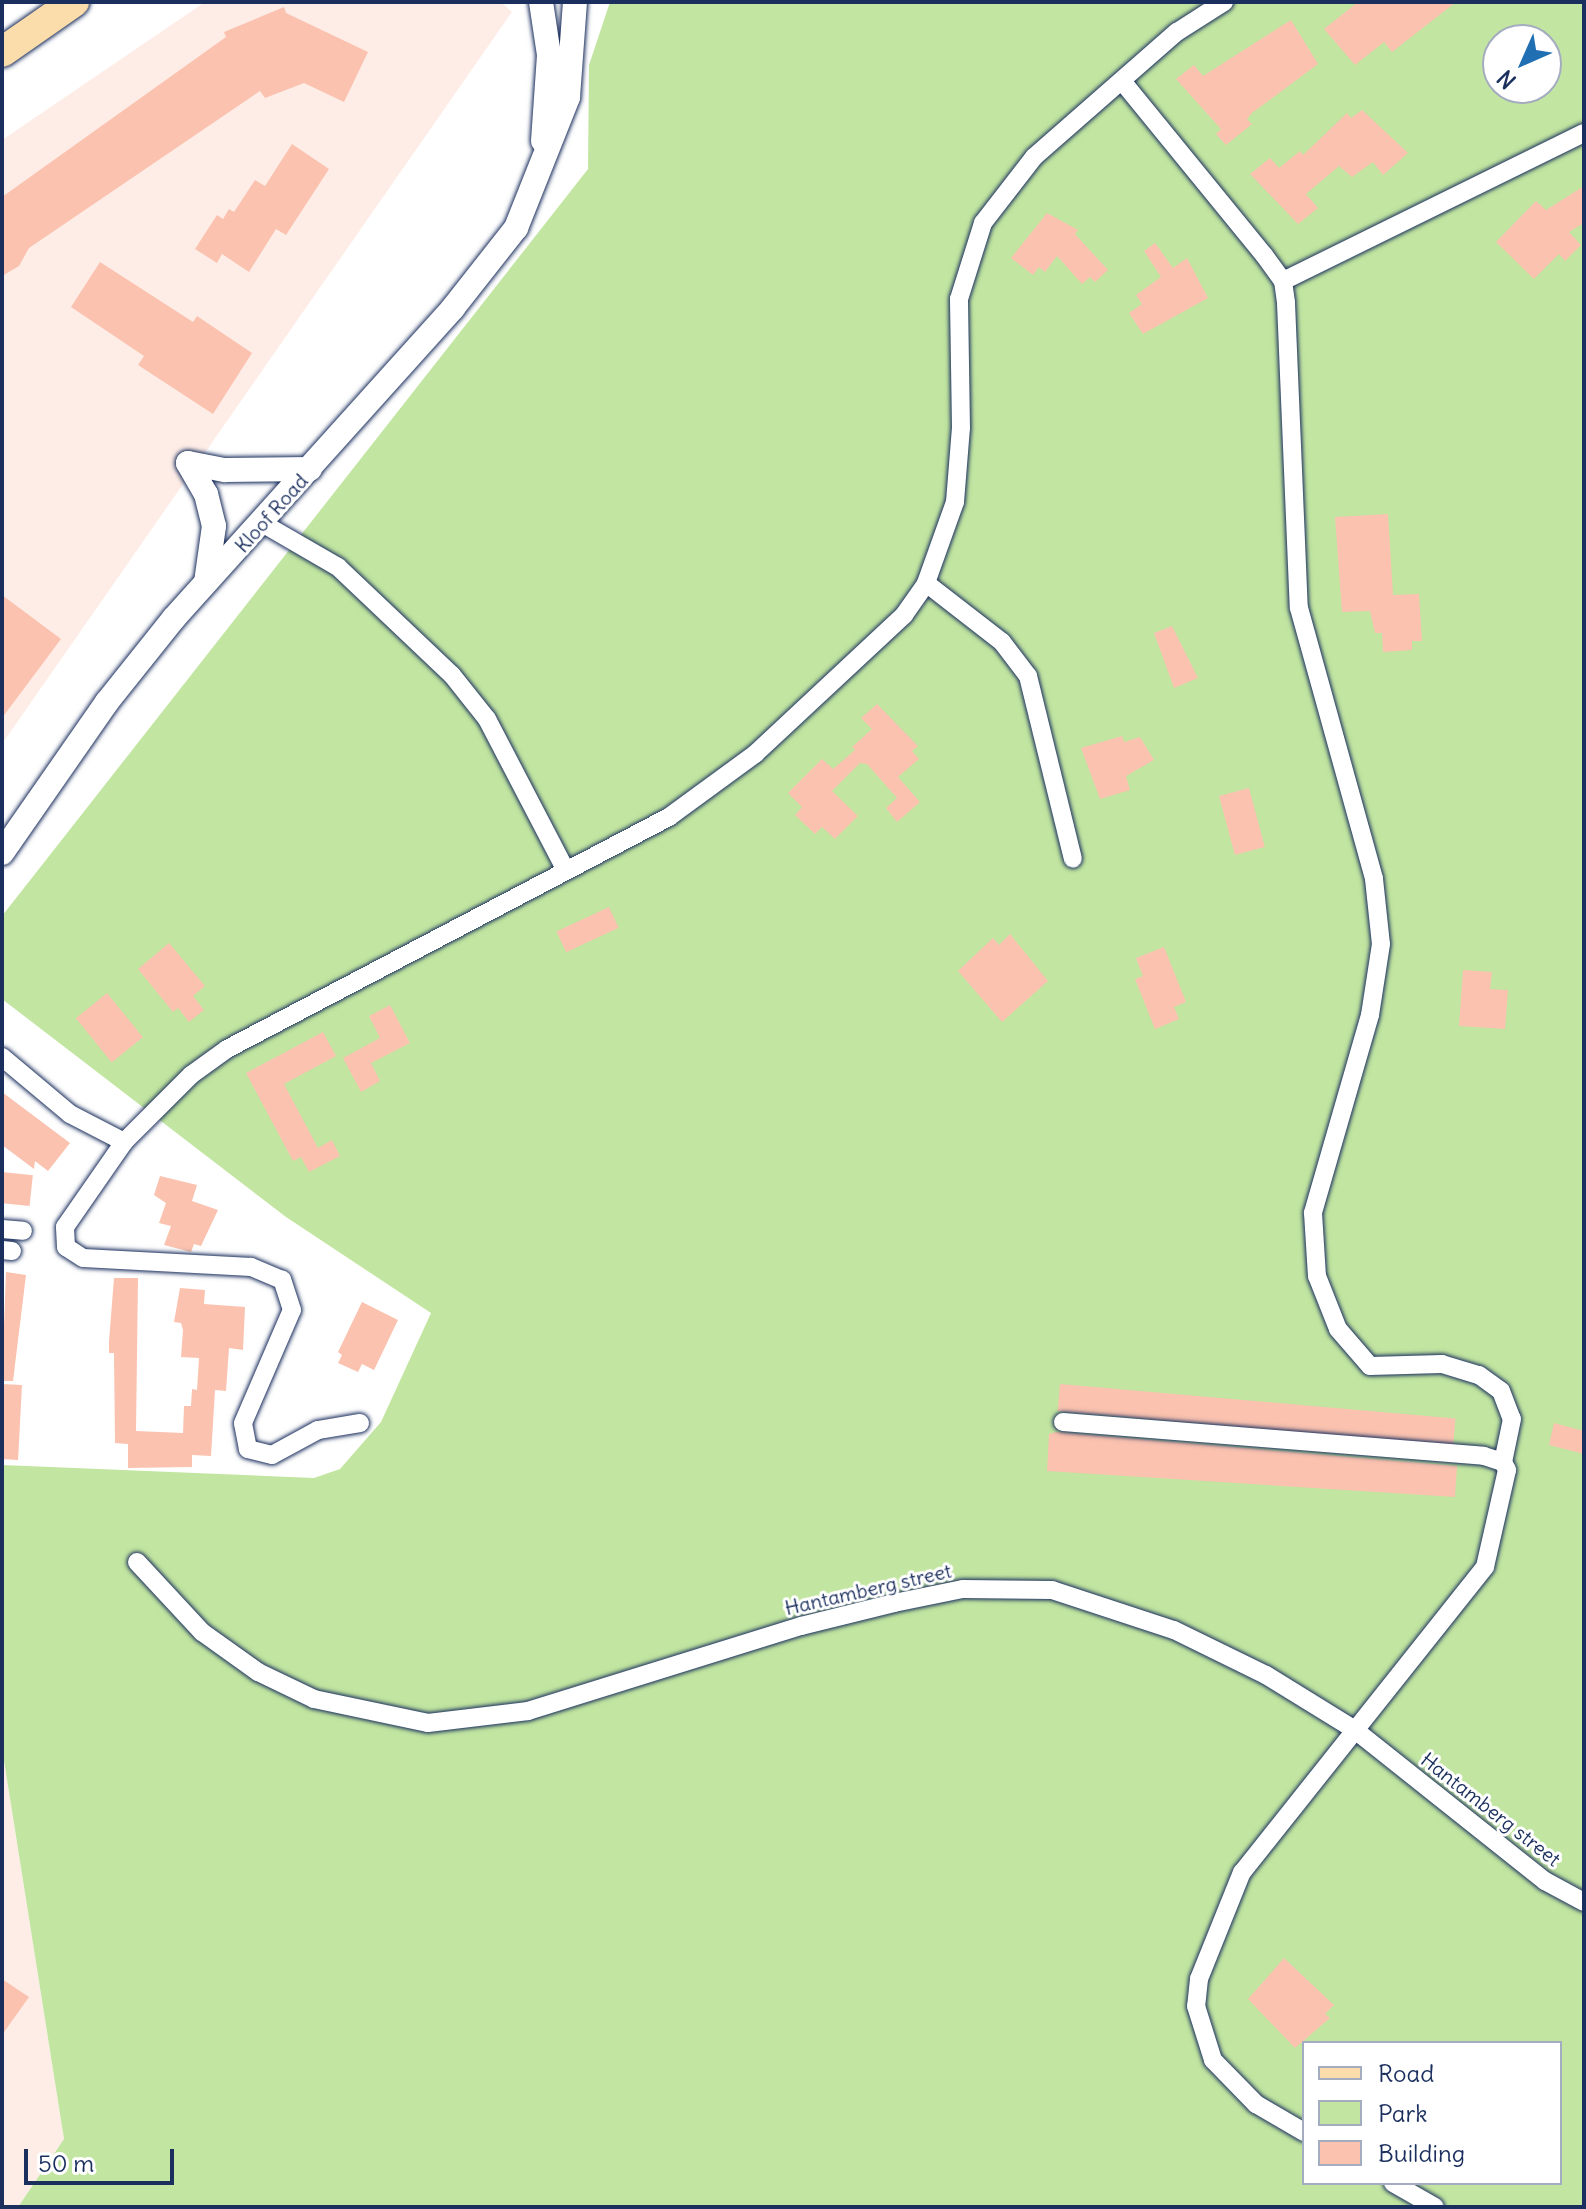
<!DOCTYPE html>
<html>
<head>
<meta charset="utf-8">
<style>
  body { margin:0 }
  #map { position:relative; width:1586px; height:2209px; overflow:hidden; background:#fff; font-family:Delius,sans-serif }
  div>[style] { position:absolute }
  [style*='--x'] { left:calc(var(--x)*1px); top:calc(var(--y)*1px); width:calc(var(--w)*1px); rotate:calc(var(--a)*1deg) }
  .built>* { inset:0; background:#feede7 }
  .green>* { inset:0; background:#c2e6a1 }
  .building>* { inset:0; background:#fac2af; transform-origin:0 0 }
  .roads { filter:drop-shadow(0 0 2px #1b2f5e) drop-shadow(0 0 2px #1b2f5e) }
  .minor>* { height:18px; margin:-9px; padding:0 9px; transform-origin:9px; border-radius:9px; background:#fff }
  .tertiary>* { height:24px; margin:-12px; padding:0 12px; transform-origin:12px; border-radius:12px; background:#fff }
  .primary>* { height:30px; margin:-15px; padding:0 15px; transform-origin:15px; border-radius:15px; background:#fbddab }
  span { translate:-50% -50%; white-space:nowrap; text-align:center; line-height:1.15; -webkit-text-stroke:6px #fff; paint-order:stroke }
  .street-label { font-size:20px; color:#1b2f5e }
  .frame { position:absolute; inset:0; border:4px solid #1b2f5e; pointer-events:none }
  .legend { position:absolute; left:1302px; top:2041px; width:260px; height:144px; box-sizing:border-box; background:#fff; border:2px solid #a4acbf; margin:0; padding:10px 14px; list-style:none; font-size:24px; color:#1b2f5e }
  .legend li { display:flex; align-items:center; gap:16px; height:40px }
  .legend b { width:40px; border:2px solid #a4acbf }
  .north { position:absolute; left:1482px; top:24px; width:80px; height:80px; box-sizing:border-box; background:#fff; border:2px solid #a4acbf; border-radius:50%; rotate:225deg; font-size:22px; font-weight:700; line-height:32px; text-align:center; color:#1b2f5e }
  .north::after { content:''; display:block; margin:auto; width:28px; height:36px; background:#1f6fb2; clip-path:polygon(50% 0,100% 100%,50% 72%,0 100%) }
  .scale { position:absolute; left:24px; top:2149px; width:150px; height:36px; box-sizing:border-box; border:4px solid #1b2f5e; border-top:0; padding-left:10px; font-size:24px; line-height:28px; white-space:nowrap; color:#1b2f5e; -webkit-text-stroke:6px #fff; paint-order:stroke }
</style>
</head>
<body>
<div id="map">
  <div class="built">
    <i style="clip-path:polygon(205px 2px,501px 2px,512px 12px,2px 744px,2px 140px)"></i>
    <i style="clip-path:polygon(2px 1748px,64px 2139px,18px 2207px,2px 2207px)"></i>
  </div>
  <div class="green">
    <i style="clip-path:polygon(evenodd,610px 2px,1584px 2px,1584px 2207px,18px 2207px,64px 2139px,2px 1748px,2px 1465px,314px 1478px,340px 1469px,381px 1422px,431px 1313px,286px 1217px,2px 999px,2px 916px,588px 169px,589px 65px,610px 2px,1498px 40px,1546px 40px,1546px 88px,1498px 88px,1498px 40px,610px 2px,1304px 2043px,1560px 2043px,1560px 2183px,1304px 2183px,1304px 2043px)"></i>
  </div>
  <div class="building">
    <i style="clip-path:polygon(1358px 2px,1456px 2px,1392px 52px,1384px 42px,1355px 65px,1324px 29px)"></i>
    <i style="clip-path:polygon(284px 7px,286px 13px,368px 52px,344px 102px,304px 83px,265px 98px,260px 91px,29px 248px,19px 266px,2px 276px,2px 197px,226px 37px,224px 32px)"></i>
    <i style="clip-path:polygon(1291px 20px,1318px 64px,1252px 113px,1247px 119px,1252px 124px,1226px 145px,1216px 134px,1221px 129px,1176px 79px,1194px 65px,1203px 76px)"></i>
    <i style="clip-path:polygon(1362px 110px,1408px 153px,1383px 175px,1373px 162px,1352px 177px,1339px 166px,1306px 194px,1318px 208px,1298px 224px,1250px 174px,1270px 158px,1279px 168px,1300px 151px,1303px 155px,1347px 113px,1351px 118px)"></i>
    <i style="clip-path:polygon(292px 144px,329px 169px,286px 235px,276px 229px,249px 272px,222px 254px,217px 263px,195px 249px,217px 215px,223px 219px,229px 209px,234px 212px,255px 180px,265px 186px)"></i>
    <i style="clip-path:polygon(1584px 186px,1584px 223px,1569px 232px,1581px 245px,1565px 261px,1559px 254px,1534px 279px,1496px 242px,1536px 201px,1546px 210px)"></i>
    <i style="clip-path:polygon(1047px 213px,1078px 230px,1075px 234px,1108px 270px,1095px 282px,1090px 277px,1082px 284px,1057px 256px,1045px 272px,1039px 267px,1033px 275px,1011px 258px)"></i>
    <i style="clip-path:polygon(1155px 243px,1173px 268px,1187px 258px,1208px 298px,1143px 334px,1129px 313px,1142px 304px,1136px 295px,1161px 277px,1144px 251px)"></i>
    <i style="clip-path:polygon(100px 262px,193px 322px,197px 316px,252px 353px,213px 414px,138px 365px,144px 356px,71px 307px)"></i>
    <i style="clip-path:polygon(1388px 514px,1393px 595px,1419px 594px,1422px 641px,1412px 641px,1412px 650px,1383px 652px,1382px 633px,1375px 633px,1370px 611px,1342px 612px,1335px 517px)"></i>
    <i style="clip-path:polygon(2px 595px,61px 639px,2px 718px)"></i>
    <i style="clip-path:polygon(1172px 626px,1198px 678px,1174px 688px,1154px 633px)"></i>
    <i style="clip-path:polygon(877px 704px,918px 746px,912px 751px,919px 759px,898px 777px,920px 802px,897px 822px,886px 808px,897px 798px,867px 764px,860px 763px,832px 791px,858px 816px,835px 839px,822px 827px,815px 834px,795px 815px,802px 807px,788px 793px,822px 759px,833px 769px,855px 750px,852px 747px,872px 729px,861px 718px)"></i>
    <i style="clip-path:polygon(1122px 736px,1124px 742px,1140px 737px,1154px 760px,1126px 776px,1130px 790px,1100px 799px,1081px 748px)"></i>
    <i style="left:1249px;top:788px;width:61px;height:31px;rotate:75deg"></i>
    <i style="left:609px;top:907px;width:23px;height:58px;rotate:65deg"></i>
    <i style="clip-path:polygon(1010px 934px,1048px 981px,1002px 1022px,958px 971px,993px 938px,999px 945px)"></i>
    <i style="clip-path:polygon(169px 943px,205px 986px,193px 996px,204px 1010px,189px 1022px,178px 1008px,173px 1012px,138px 969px)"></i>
    <i style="clip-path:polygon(1164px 947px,1186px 1002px,1174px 1007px,1179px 1019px,1155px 1029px,1135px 979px,1143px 976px,1136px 958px)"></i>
    <i style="clip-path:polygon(1463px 970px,1492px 972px,1490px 989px,1508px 990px,1505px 1029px,1459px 1026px)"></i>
    <i style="left:107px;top:993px;width:57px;height:40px;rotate:51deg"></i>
    <i style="clip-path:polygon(390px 1005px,410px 1043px,371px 1063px,380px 1081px,361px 1092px,343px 1058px,380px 1038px,369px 1016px)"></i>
    <i style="clip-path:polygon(323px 1032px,336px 1056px,284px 1084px,318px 1148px,332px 1140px,340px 1156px,309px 1172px,301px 1157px,293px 1161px,246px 1073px)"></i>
    <i style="clip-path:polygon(2px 1092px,70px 1143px,48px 1171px,35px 1161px,34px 1169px,2px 1145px)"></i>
    <i style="left:2px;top:1172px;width:31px;height:31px;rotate:6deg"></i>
    <i style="clip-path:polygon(160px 1176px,197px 1185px,192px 1201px,218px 1210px,201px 1246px,194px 1244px,191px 1252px,164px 1245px,171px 1226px,159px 1223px,166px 1203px,154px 1195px)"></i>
    <i style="clip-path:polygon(6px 1272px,26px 1275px,13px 1381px,2px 1381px)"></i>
    <i style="clip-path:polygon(114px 1278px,138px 1278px,136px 1431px,183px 1433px,184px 1406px,191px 1406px,192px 1389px,197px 1390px,199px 1358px,181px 1357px,183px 1330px,181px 1323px,174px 1322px,180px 1288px,205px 1290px,204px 1304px,245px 1307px,243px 1350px,229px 1348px,226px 1391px,215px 1390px,211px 1456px,192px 1455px,192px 1467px,128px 1468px,128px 1444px,115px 1443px,114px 1353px,109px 1353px,109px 1341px)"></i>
    <i style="clip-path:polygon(362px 1302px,398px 1320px,374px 1370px,362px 1364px,358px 1372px,338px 1363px,342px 1355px,338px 1352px)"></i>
    <i style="left:2px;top:1384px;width:20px;height:75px;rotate:3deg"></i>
    <i style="left:1060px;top:1384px;width:397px;height:27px;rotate:5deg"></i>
    <i style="clip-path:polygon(1554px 1423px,1584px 1431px,1584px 1454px,1549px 1445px)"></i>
    <i style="clip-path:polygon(1056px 1432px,1457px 1466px,1455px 1497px,1047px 1471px,1049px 1434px)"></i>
    <i style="clip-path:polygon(1284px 1958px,1334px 2005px,1325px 2014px,1330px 2018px,1295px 2048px,1248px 1999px)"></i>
    <i style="clip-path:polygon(2px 1979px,29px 1997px,2px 2035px)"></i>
  </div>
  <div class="roads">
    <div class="minor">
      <i style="--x:1122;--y:81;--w:225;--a:50.8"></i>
      <i style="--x:1264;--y:255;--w:32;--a:54"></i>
      <i style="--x:1283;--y:281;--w:22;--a:82"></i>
      <i style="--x:1286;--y:303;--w:305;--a:87.6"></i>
      <i style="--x:1299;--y:608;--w:281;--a:74.5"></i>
      <i style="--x:1374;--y:879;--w:65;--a:83.9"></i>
      <i style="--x:1381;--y:944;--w:72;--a:98.8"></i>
      <i style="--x:1370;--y:1015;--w:206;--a:106.1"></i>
      <i style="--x:1313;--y:1213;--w:63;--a:86.4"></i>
      <i style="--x:1317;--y:1276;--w:57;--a:68.4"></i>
      <i style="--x:1338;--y:1329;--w:49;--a:49.1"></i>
      <i style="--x:1370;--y:1366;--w:72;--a:-1.6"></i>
      <i style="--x:1442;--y:1364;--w:39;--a:17"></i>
      <i style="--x:1479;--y:1375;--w:27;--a:36"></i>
      <i style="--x:1501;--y:1391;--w:30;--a:69"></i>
      <i style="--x:1512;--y:1419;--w:44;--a:101.8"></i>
      <i style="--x:1283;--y:281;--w:335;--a:-26.2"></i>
      <i style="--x:262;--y:523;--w:88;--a:30.1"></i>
      <i style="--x:338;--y:567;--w:157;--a:43.5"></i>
      <i style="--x:452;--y:675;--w:56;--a:51.5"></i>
      <i style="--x:487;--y:719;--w:171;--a:62.5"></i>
      <i style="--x:926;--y:583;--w:96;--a:37.8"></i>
      <i style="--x:1002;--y:642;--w:43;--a:52.6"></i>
      <i style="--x:1028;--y:676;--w:188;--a:76.2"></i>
      <i style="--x:2;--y:1057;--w:89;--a:40"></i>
      <i style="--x:70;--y:1114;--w:61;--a:27.4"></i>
      <i style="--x:2;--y:1229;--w:21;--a:5"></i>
      <i style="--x:2;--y:1250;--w:10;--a:6"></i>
      <i style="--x:1063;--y:1422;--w:422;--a:4.6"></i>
      <i style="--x:1484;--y:1456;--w:20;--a:18"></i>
      <i style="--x:1503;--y:1462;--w:9;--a:63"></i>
      <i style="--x:1507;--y:1470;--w:99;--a:102.8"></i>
      <i style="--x:1485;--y:1567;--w:390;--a:128.5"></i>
      <i style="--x:1242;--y:1872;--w:115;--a:111.9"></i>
      <i style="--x:1199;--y:1979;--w:27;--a:96"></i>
      <i style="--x:1196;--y:2006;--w:57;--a:72.5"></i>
      <i style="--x:1213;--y:2060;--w:62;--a:45.7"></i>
      <i style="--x:1256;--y:2104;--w:56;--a:30.3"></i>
      <i style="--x:360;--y:1423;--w:43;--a:170.5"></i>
      <i style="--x:318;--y:1430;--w:52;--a:151.5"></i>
      <i style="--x:272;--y:1455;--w:25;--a:-166"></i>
      <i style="--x:248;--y:1449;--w:26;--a:-101"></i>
      <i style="--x:243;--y:1423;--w:123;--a:-66.6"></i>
      <i style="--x:292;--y:1310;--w:32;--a:-108"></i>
      <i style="--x:282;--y:1280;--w:34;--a:-157"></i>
      <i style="--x:251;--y:1267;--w:168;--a:-176.9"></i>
      <i style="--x:83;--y:1258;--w:20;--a:-147"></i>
      <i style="--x:66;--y:1247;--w:20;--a:-93"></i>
      <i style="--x:65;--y:1227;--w:103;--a:-55.2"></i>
      <i style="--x:124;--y:1142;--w:95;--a:-45"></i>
      <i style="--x:191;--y:1075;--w:44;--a:-35.8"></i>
      <i style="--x:227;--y:1049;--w:499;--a:-27.7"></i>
      <i style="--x:669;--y:817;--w:107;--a:-36.2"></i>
      <i style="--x:755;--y:754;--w:204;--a:-43"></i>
      <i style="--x:904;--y:615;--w:39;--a:-55"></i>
      <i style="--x:926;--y:583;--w:86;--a:-70.3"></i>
      <i style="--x:955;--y:502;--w:74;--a:-85.4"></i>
      <i style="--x:961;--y:428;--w:129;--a:-90.9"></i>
      <i style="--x:959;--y:299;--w:80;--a:-72.5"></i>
      <i style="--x:983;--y:223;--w:83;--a:-52.3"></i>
      <i style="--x:1034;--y:157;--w:190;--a:-41.2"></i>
      <i style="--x:1177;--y:32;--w:56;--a:-32.6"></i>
      <i style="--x:137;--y:1562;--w:96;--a:47.1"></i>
      <i style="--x:202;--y:1632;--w:69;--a:35.5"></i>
      <i style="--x:258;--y:1672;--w:62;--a:25.7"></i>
      <i style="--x:314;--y:1699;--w:116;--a:11.9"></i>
      <i style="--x:428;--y:1723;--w:101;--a:-6.8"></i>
      <i style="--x:528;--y:1711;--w:286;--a:-17.3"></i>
      <i style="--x:801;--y:1626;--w:96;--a:-13.9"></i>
      <i style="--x:894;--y:1603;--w:70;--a:-11.5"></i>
      <i style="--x:963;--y:1589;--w:89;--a:0.6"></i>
      <i style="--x:1052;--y:1590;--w:128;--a:18.2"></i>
      <i style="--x:1174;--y:1630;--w:102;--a:26.1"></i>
      <i style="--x:1266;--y:1675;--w:105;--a:31.7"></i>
      <i style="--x:1355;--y:1730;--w:243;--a:38.5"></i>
      <i style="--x:1545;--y:1881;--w:44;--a:28.3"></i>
      <i style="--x:1393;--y:2183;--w:48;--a:29.7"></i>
    </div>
    <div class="tertiary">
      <i style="--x:541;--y:2;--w:54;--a:81.4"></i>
      <i style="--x:549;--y:55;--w:86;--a:94"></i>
      <i style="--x:188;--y:463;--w:36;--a:60"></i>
      <i style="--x:206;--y:494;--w:33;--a:76"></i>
      <i style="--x:214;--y:526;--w:57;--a:98.1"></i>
      <i style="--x:188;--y:463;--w:38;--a:11"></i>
      <i style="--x:225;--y:470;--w:85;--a:-0.7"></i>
      <i style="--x:2;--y:853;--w:184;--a:-55.2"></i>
      <i style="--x:107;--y:702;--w:107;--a:-51.4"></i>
      <i style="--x:174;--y:618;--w:417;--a:-48"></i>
      <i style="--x:453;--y:308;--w:102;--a:-51.8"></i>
      <i style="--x:516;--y:228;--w:141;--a:-68.3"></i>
      <i style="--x:568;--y:97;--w:95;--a:-85.8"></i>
    </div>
    <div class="primary">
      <i style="--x:2;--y:52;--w:88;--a:-34.8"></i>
    </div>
  </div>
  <div class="street-label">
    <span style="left:271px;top:513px;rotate:-48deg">Kloof Road</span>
    <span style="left:868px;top:1589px;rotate:-13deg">Hantamberg street</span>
    <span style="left:1491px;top:1809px;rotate:38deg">Hantamberg street</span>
  </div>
  <div class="frame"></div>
  <ul class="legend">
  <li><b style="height:10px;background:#fbddab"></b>Road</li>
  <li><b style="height:22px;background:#c2e6a1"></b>Park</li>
  <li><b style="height:22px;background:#fac2af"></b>Building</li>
  </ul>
  <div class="north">N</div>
  <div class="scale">50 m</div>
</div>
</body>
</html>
